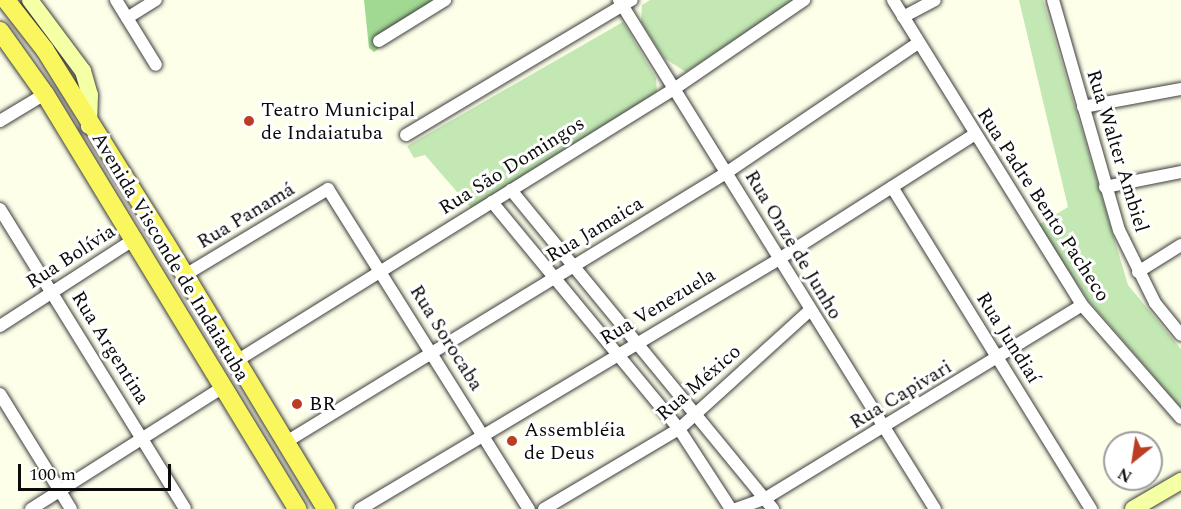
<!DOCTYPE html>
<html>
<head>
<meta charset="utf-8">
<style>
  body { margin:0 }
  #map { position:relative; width:1181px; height:509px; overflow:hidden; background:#feffe9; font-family:Spectral,serif }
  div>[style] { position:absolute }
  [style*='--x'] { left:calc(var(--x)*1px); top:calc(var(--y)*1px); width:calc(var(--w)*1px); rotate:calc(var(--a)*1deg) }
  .green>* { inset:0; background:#c3e8b3 }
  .forest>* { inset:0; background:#a2d992 }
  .roads { filter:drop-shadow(0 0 2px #3e3e3e) drop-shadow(0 0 2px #3e3e3e) }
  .street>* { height:12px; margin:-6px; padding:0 6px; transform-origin:6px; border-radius:6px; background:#fff }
  .secondary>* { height:16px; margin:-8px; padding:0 8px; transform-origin:8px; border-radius:8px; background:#f5ffa4 }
  .primary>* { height:18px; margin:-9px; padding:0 9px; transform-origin:9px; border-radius:9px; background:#faf75e }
  .dots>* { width:16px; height:16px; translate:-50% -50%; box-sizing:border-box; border:3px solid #fff; border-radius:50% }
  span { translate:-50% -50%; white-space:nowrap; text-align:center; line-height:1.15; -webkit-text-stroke:6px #fff; paint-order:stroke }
  .poi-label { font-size:20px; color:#0b0b0b }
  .left { translate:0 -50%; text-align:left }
  .street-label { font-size:20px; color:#0b0b0b }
  .north { position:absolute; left:1103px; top:431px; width:60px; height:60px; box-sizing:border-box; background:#fff; border:2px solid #9d9d9d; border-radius:50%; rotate:210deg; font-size:16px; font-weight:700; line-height:24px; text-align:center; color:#0b0b0b }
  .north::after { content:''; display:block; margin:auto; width:21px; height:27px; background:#bb3e23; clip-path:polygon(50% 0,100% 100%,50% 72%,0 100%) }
  .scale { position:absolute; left:18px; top:464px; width:153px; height:27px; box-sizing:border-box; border:3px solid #0b0b0b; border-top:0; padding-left:8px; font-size:18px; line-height:21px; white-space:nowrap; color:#0b0b0b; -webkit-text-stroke:4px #fff; paint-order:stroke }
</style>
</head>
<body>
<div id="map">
  <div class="green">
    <i style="clip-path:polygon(650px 0,794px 0,686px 72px,664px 58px,641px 22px,642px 5px)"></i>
    <i style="clip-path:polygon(1019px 0,1043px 0,1128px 285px,1181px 349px,1181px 408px,1089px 301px,1038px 225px,1068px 207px)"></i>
    <i style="clip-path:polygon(623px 22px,656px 78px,657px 92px,471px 208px,425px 155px,414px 158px,407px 146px)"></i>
  </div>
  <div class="forest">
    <i style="clip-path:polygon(364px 0,446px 0,374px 52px,369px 48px)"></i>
  </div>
  <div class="roads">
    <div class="street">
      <i style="--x:116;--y:0;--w:76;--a:58.4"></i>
      <i style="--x:619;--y:0;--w:599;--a:58.17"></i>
      <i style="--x:893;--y:0;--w:359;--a:58.2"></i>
      <i style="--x:1082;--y:305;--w:150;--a:48.8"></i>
      <i style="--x:1053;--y:0;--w:239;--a:74"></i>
      <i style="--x:1119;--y:230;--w:81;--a:63.7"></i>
      <i style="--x:1155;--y:303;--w:41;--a:50.9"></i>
      <i style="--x:903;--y:17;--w:36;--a:-28"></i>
      <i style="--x:127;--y:18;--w:34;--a:-32"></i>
      <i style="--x:379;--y:41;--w:78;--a:-31.8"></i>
      <i style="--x:1083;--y:107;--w:100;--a:-10.4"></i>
      <i style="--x:0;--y:121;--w:52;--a:-31"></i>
      <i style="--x:406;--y:135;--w:263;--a:-30.9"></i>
      <i style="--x:892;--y:187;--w:379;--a:58.3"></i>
      <i style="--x:1105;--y:187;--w:77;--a:-11.2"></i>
      <i style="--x:511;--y:190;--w:413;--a:50.6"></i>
      <i style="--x:492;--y:202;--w:294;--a:50.5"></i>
      <i style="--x:679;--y:429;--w:95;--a:57"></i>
      <i style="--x:0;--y:209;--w:352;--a:58.3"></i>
      <i style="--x:1138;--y:272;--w:51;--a:-32.1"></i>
      <i style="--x:185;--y:275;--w:167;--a:-31"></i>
      <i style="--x:328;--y:189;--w:378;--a:57.9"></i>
      <i style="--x:0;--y:326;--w:158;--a:-32.9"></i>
      <i style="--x:238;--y:360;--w:513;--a:-31.86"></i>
      <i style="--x:674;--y:89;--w:158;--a:-34.4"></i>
      <i style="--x:0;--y:394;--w:135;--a:58.3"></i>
      <i style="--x:286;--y:442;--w:516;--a:-31.44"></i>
      <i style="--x:726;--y:173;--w:232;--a:-34.1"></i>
      <i style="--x:31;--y:509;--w:227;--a:-32.4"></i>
      <i style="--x:360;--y:509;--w:488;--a:-30.8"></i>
      <i style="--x:779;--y:259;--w:231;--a:-32.5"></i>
      <i style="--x:544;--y:509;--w:157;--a:-30.7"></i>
      <i style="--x:679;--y:429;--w:176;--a:-42.2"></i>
      <i style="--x:736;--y:509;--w:32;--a:-20"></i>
      <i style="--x:766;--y:498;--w:370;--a:-31.4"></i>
    </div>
    <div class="secondary">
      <i style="--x:30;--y:0;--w:89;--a:53.3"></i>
      <i style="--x:83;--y:71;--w:25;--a:74"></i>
      <i style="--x:90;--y:95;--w:31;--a:92"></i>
      <i style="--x:1133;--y:509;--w:56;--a:-30.3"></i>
    </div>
    <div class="primary">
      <i style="--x:6;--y:0;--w:63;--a:52"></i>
      <i style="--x:45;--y:50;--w:226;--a:58"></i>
      <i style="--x:165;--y:242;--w:312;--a:58.9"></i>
      <i style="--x:0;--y:31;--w:77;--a:54.5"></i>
      <i style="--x:45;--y:94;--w:486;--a:58.7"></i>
    </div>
  </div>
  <div class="dots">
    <i style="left:249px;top:121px;background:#bb3e23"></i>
    <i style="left:297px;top:404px;background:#bb3e23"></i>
    <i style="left:512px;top:441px;background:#bb3e23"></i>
  </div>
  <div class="poi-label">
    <span class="left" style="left:261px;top:122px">Teatro Municipal<br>de Indaiatuba</span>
    <span class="left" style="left:309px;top:404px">BR</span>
    <span class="left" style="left:524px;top:442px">Assembléia<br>de Deus</span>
  </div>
  <div class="street-label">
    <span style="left:1117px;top:151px;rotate:73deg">Rua Walter Ambiel</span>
    <span style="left:512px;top:166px;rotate:-32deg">Rua São Domingos</span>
    <span style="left:1043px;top:205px;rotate:57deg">Rua Padre Bento Pacheco</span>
    <span style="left:246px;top:216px;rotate:-31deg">Rua Panamá</span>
    <span style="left:595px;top:230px;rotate:-31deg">Rua Jamaica</span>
    <span style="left:793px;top:245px;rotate:59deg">Rua Onze de Junho</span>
    <span style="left:71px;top:257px;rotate:-33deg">Rua Bolívia</span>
    <span style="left:170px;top:257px;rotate:59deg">Avenida Visconde de Indaiatuba</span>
    <span style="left:658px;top:307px;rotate:-31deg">Rua Venezuela</span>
    <span style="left:446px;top:338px;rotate:58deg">Rua Sorocaba</span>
    <span style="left:1008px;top:338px;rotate:58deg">Rua Jundiaí</span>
    <span style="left:110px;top:348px;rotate:58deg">Rua Argentina</span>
    <span style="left:699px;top:383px;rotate:-41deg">Rua México</span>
    <span style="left:901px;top:395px;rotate:-31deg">Rua Capivari</span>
  </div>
  <div class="north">N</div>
  <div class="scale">100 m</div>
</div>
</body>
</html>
